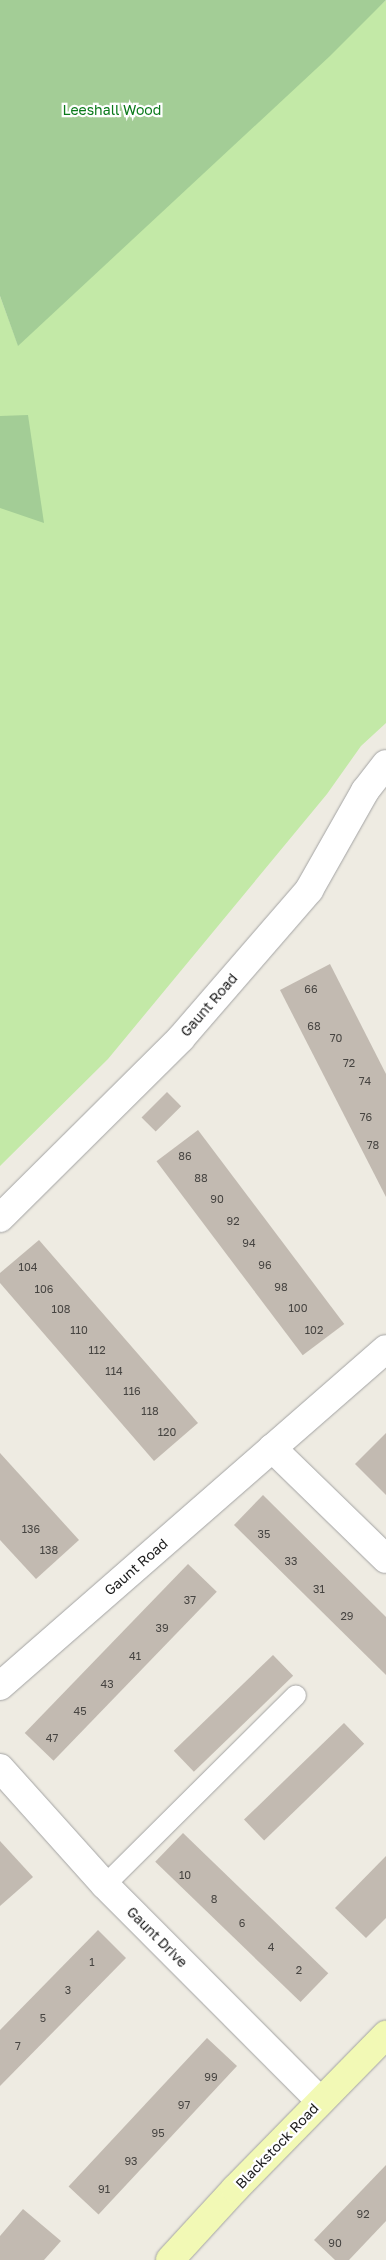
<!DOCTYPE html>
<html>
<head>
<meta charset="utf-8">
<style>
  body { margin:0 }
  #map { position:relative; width:386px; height:2260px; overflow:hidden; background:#eeebe2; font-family:"Golos Text",sans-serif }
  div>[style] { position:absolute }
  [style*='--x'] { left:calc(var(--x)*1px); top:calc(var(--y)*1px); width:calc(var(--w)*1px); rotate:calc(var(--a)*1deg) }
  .grass>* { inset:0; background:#c3e9a7 }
  .forest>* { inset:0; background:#a3cd96 }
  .building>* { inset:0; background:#c2bab1; transform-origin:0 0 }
  .roads { filter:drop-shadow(0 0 1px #a3a3a3) drop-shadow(0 0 1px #a3a3a3) }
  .lane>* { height:20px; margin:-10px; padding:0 10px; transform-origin:10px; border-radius:10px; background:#fff }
  .street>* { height:28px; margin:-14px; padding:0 14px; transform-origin:14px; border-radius:14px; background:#fff }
  .secondary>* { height:28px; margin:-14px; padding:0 14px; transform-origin:14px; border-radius:14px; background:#f2f9b5 }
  span { translate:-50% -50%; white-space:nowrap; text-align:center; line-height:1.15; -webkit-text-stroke:4.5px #fff; paint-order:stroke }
  .number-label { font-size:11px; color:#464441 }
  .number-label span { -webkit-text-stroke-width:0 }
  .park-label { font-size:14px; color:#0b7a1b }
  .street-label { font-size:14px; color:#1c1c1c }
</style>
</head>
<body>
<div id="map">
  <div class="grass">
    <i style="clip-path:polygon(386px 0,386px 723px,361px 746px,327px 794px,108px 1059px,0 1166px,0 296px,18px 345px)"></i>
  </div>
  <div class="forest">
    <i style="clip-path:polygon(0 0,386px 0,330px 56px,18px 346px,0 296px)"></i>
    <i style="clip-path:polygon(28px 415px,44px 523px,0 508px,0 416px)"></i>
  </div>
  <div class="building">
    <i style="clip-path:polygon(330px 964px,386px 1074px,386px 1197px,280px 990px)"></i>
    <i style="left:167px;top:1092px;width:20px;height:36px;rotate:45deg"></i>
    <i style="left:198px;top:1130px;width:243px;height:52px;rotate:53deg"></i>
    <i style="clip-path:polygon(39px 1240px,198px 1423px,154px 1461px,0 1283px,0 1273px)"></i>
    <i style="clip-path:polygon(386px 1433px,386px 1495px,355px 1464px)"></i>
    <i style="clip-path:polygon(0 1453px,79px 1540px,36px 1579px,0 1540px)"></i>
    <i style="clip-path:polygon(263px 1495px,386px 1617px,386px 1675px,234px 1525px)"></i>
    <i style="left:188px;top:1564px;width:40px;height:235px;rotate:44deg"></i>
    <i style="left:273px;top:1655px;width:29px;height:138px;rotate:46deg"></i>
    <i style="left:344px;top:1723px;width:29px;height:139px;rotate:46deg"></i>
    <i style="left:183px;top:1833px;width:202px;height:40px;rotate:44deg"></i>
    <i style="clip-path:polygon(0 1841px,33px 1877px,0 1906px)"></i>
    <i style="clip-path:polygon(386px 1856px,386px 1918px,366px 1938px,335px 1908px)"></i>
    <i style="clip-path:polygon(98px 1930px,126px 1958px,0 2086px,0 2030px)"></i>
    <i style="left:207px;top:2038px;width:41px;height:203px;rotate:43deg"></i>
    <i style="clip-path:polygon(386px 2165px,386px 2221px,349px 2260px,335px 2260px,314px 2240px)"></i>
    <i style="clip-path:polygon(23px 2209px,61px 2241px,44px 2260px,0 2260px,0 2236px)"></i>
  </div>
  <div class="roads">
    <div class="lane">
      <i style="--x:105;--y:1885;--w:269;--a:-44.8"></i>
    </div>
    <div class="street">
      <i style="--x:0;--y:1218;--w:255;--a:-44.8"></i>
      <i style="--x:181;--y:1038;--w:196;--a:-49.1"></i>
      <i style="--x:309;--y:890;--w:114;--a:-60.5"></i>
      <i style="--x:365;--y:791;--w:34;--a:-52"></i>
      <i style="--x:272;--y:1448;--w:159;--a:44.2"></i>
      <i style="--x:0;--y:1686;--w:512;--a:-41.12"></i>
      <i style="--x:0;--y:1768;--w:157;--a:48.1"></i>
      <i style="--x:105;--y:1885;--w:305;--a:45.1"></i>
    </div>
    <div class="secondary">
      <i style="--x:170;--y:2260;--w:96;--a:-47.5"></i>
      <i style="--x:235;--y:2189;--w:216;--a:-45.6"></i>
    </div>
  </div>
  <div class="number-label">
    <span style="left:311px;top:989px">66</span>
    <span style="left:314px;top:1026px">68</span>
    <span style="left:336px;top:1038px">70</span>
    <span style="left:349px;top:1063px">72</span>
    <span style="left:365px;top:1081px">74</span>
    <span style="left:366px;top:1117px">76</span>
    <span style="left:373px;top:1145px">78</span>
    <span style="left:185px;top:1156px">86</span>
    <span style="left:201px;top:1178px">88</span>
    <span style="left:217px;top:1199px">90</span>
    <span style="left:233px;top:1221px">92</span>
    <span style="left:249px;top:1243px">94</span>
    <span style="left:265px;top:1265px">96</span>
    <span style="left:28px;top:1267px">104</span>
    <span style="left:281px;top:1287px">98</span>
    <span style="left:44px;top:1289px">106</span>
    <span style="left:298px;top:1308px">100</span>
    <span style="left:61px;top:1309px">108</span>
    <span style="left:79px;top:1330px">110</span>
    <span style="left:314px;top:1330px">102</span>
    <span style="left:97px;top:1350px">112</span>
    <span style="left:114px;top:1371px">114</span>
    <span style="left:132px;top:1391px">116</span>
    <span style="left:150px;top:1411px">118</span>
    <span style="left:167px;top:1432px">120</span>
    <span style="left:31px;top:1529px">136</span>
    <span style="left:264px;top:1534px">35</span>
    <span style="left:49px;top:1550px">138</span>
    <span style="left:291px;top:1561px">33</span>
    <span style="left:319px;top:1589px">31</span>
    <span style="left:190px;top:1600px">37</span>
    <span style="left:347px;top:1616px">29</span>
    <span style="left:162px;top:1628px">39</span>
    <span style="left:135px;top:1656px">41</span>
    <span style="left:107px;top:1684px">43</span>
    <span style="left:80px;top:1711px">45</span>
    <span style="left:52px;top:1738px">47</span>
    <span style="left:185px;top:1875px">10</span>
    <span style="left:214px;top:1899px">8</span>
    <span style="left:242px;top:1923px">6</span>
    <span style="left:271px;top:1947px">4</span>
    <span style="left:92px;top:1962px">1</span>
    <span style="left:299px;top:1970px">2</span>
    <span style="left:68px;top:1990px">3</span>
    <span style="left:43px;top:2018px">5</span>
    <span style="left:18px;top:2046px">7</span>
    <span style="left:211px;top:2077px">99</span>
    <span style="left:184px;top:2105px">97</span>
    <span style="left:158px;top:2133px">95</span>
    <span style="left:131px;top:2161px">93</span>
    <span style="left:104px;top:2189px">91</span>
    <span style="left:363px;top:2214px">92</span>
    <span style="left:335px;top:2243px">90</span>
  </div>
  <div class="park-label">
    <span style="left:112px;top:110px">Leeshall Wood</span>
  </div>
  <div class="street-label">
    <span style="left:209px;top:1005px;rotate:-49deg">Gaunt Road</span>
    <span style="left:136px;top:1567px;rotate:-41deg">Gaunt Road</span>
    <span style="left:157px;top:1937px;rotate:45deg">Gaunt Drive</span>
    <span style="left:277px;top:2146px;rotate:-46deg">Blackstock Road</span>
  </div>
</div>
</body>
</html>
